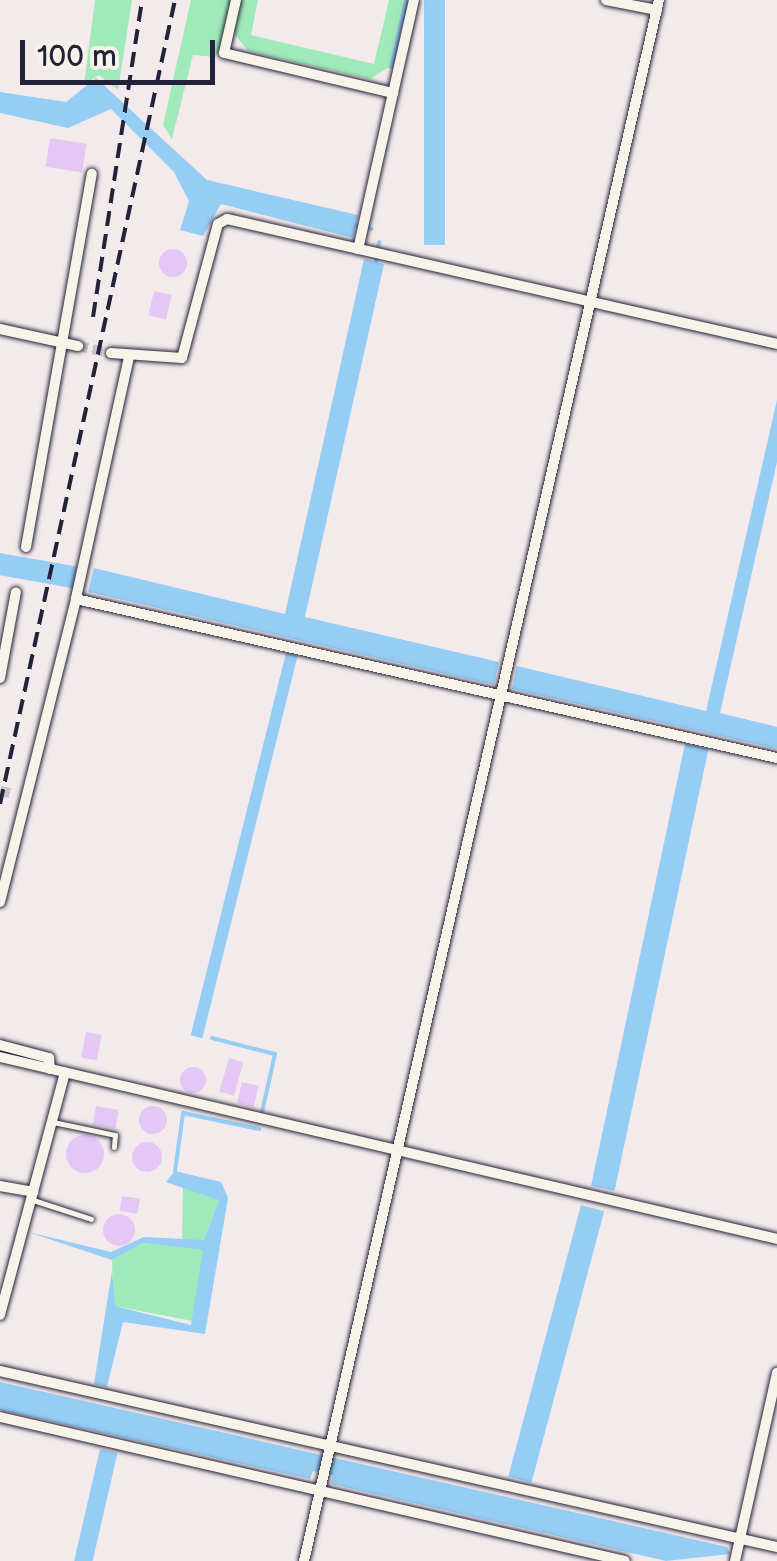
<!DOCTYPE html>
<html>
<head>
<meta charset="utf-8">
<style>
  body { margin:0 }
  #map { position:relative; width:777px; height:1561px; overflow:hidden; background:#f3eaeb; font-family:"Balsamiq Sans",sans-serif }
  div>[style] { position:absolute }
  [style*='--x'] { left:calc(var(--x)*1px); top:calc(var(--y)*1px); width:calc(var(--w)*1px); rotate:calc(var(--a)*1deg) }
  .green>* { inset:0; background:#a0eab9 }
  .water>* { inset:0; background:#96cdf5; transform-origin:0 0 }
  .stream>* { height:4px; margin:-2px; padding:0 2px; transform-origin:2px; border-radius:2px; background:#96cdf5 }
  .building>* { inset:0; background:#e5c7f5; transform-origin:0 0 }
  .round { border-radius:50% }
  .minor-tunnel>* { height:10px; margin-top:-5px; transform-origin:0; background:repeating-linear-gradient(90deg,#c9c2c8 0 10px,transparent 0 15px) }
  .roads { filter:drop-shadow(0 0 2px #22223b) drop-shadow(0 0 2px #22223b) }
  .service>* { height:5px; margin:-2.5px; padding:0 2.5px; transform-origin:2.5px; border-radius:2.5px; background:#f7f3e8 }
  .minor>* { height:10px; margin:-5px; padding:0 5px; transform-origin:5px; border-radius:5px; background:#f7f3e8 }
  .rail>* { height:4px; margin-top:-2px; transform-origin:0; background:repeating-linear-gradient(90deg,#22223b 0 15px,transparent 0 23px) }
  span { translate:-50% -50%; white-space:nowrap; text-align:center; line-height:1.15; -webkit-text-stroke:9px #f7f3e8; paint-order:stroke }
  .scale { position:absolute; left:20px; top:40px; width:195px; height:45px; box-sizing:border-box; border:5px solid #22223b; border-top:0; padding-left:12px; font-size:30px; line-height:35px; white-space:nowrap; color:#22223b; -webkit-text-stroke:8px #f7f3e8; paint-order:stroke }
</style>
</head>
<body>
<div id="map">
  <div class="green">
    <i style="clip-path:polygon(95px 0,132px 0,118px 90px,99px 75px,84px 85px)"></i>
    <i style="clip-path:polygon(191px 0,258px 0,251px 35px,374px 64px,389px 0,405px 0,389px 67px,370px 79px,248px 51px,233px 32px,215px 57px,193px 55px,172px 139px,163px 125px)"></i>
    <i style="clip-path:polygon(183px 1185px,219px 1200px,204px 1240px,182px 1241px)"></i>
    <i style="clip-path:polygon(143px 1243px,203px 1250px,198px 1322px,114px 1306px,112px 1260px)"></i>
  </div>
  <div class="water">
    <i style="left:424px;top:0;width:21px;height:245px"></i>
    <i style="clip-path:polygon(96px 78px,207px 180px,358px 215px,353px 238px,221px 204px,203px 236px,180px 230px,189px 201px,174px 172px,111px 109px,68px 128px,0 113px,0 92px,66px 102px)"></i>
    <i style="clip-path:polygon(364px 259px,384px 264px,305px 617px,499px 662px,494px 685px,88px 592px,94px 568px,285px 614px)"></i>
    <i style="clip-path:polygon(777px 400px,777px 462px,720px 713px,777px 727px,777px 749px,512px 689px,517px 666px,706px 711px)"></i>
    <i style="left:0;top:553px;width:78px;height:22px;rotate:10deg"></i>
    <i style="left:286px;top:653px;width:12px;height:394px;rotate:14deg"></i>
    <i style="left:685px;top:744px;width:24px;height:452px;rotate:12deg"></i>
    <i style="clip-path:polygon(175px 1171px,221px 1182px,228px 1198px,205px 1334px,123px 1322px,107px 1387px,94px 1384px,112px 1271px,115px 1306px,191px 1325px,203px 1250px,143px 1243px,112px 1260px,28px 1232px,111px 1252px,144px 1237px,204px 1240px,219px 1200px,166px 1182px)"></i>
    <i style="left:581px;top:1205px;width:24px;height:281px;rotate:15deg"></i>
    <i style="clip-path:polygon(0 1382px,727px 1547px,730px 1554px,666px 1561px,331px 1484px,333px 1475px,313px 1471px,310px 1479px,0 1410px)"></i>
    <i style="left:100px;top:1449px;width:18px;height:115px;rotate:13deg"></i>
  </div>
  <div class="stream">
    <i style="--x:391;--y:67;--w:69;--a:-77.4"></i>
    <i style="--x:356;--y:225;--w:16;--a:14"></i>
    <i style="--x:376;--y:262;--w:20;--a:-81"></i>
    <i style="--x:212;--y:1038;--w:65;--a:14.3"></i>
    <i style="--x:275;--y:1054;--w:59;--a:102.6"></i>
    <i style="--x:175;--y:1171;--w:59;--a:-82.1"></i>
    <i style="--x:183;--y:1113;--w:78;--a:11.9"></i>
  </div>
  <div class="building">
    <i style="left:50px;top:138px;width:37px;height:29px;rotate:9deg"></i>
    <i class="round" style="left:159px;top:249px;width:28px;height:28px"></i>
    <i style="left:154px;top:291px;width:18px;height:25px;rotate:13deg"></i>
    <i style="left:86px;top:1032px;width:16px;height:26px;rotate:11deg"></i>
    <i style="left:229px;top:1058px;width:15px;height:35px;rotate:16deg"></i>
    <i class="round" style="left:180px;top:1067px;width:26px;height:26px"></i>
    <i style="left:242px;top:1082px;width:17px;height:22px;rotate:13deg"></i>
    <i class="round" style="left:139px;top:1106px;width:28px;height:28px"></i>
    <i style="left:96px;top:1106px;width:23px;height:19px;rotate:10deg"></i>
    <i class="round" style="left:66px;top:1135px;width:38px;height:38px"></i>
    <i class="round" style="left:132px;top:1142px;width:30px;height:30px"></i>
    <i style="left:122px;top:1196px;width:18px;height:15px;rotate:9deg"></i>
    <i class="round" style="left:103px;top:1214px;width:32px;height:32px"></i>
  </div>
  <div class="minor-tunnel">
    <i style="--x:78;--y:346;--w:34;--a:12"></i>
    <i style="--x:0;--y:791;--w:14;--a:12"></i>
  </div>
  <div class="roads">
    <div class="service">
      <i style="--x:53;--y:1122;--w:63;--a:11.8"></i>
      <i style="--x:115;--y:1135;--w:12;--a:95"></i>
      <i style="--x:33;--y:1200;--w:61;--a:18.1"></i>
    </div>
    <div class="minor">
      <i style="--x:236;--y:0;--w:54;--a:102.8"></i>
      <i style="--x:224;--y:53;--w:174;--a:13.3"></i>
      <i style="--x:393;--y:93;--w:160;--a:102.6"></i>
      <i style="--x:606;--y:0;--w:52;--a:11.1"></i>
      <i style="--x:393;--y:93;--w:95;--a:-77.3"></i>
      <i style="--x:0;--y:329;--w:80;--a:12.3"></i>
      <i style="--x:111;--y:353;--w:71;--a:4"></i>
      <i style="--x:182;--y:358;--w:139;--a:-75"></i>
      <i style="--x:218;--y:224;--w:10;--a:-29"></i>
      <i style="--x:227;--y:219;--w:564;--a:12.8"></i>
      <i style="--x:129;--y:357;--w:248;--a:102.4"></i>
      <i style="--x:76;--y:599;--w:719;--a:12.78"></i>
      <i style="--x:26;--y:547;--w:379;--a:-80"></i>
      <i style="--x:0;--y:678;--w:87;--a:-79.5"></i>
      <i style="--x:0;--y:902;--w:312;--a:-75.9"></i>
      <i style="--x:0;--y:1045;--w:51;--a:14.9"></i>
      <i style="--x:49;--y:1058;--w:11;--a:85"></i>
      <i style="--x:0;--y:1057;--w:798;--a:13.18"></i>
      <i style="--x:0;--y:1186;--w:34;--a:10"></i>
      <i style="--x:0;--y:1315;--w:251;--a:-75"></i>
      <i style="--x:0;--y:1371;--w:797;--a:12.76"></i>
      <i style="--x:0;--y:1417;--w:641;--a:12.97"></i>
      <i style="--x:304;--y:1561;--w:1601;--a:-77.19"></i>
      <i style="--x:735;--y:1561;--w:193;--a:-77.4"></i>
    </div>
  </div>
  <div class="rail">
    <i style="--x:93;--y:317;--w:321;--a:-81.2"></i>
    <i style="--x:0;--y:804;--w:823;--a:-77.72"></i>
  </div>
  <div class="scale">100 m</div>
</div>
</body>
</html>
